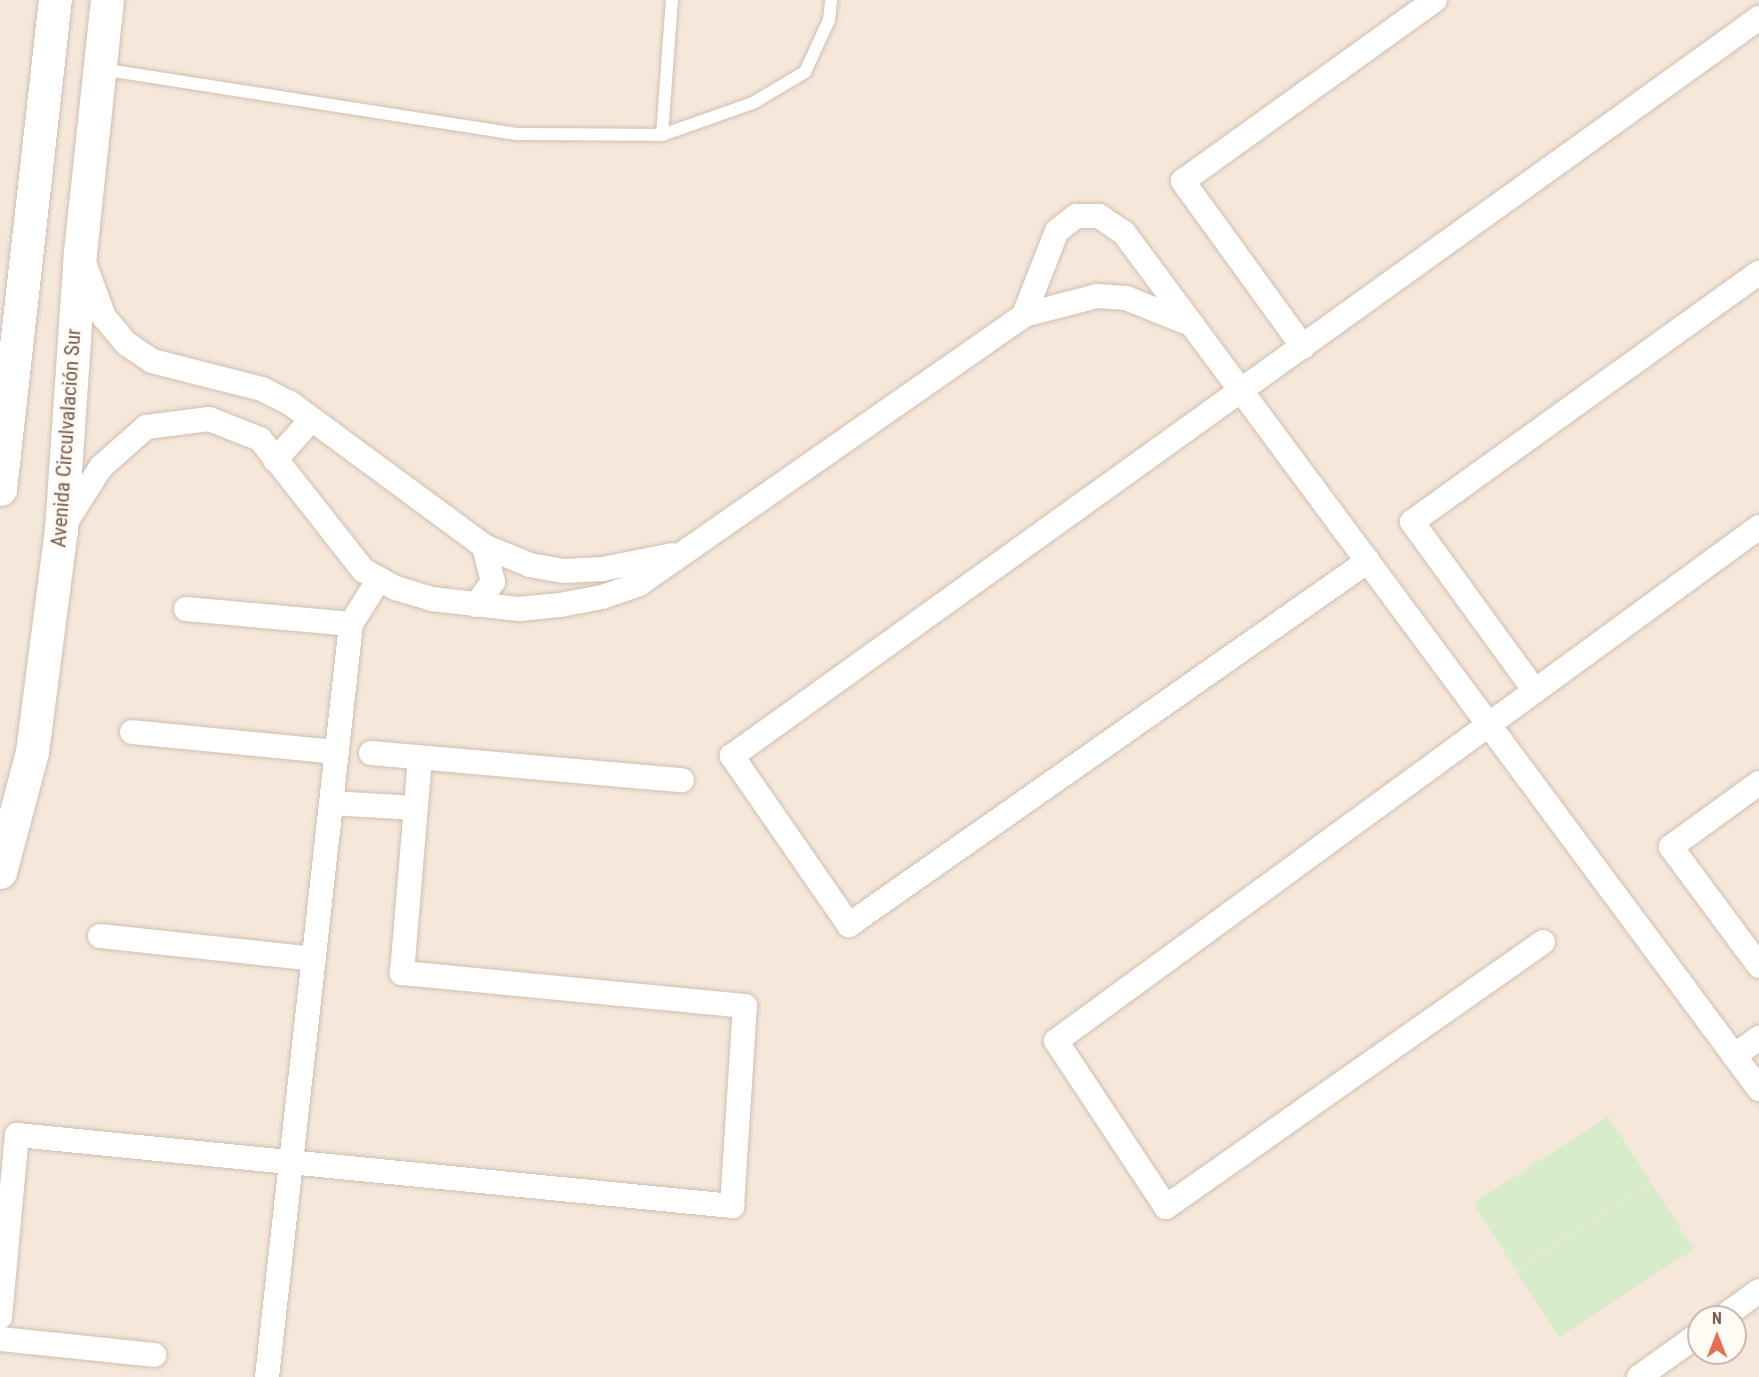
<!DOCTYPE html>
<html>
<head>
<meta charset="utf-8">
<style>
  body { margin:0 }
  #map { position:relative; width:1759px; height:1377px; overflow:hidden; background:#fdf6ec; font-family:"Roboto Condensed",sans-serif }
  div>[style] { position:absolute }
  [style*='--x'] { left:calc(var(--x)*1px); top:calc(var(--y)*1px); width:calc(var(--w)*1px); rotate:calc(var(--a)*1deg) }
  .residential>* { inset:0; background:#f5e8da }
  .green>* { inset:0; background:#d8ecc9; transform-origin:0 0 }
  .roads { filter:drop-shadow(0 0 2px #d1beb0) drop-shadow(0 0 2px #d1beb0) }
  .lane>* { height:12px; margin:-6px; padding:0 6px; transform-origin:6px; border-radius:6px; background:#fff }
  .street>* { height:24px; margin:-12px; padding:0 12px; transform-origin:12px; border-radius:12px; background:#fff }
  .secondary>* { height:33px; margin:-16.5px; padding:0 16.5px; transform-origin:16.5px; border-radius:16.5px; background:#fff }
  span { translate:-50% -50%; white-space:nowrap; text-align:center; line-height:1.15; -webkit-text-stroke:6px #fffaf3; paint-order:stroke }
  .street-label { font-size:21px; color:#7a5c4d }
  .north { position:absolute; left:1687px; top:1305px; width:60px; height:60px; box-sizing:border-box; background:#fffaf3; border:2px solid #cabbb1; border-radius:50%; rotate:0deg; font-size:16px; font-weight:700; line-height:24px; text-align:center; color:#7a5c4d }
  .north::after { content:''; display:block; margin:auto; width:21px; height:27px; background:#e76f51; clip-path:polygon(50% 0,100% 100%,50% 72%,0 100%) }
</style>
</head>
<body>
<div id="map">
  <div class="residential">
    <i style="clip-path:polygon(evenodd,0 0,1759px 0,1759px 1377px,0 1377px,0 0,1699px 1317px,1735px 1317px,1735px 1353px,1699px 1353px,1699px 1317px)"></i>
  </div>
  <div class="green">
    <i style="left:1608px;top:1116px;width:79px;height:161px;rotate:57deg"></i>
    <i style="left:1651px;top:1183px;width:79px;height:161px;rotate:57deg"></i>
  </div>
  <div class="roads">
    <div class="lane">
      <i style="--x:101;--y:69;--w:422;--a:8.9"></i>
      <i style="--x:518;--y:134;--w:144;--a:0.4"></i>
      <i style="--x:662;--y:135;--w:96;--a:-19.4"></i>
      <i style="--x:753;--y:103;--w:61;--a:-30.8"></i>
      <i style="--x:805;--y:72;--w:57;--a:-65.2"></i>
      <i style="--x:829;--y:20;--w:20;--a:-84"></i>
      <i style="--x:662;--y:135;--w:135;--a:-85.8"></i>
    </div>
    <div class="street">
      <i style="--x:83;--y:260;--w:61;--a:69.8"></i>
      <i style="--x:104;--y:317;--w:35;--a:50"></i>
      <i style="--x:127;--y:344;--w:30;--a:34"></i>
      <i style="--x:152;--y:361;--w:114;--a:14.3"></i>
      <i style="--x:262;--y:389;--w:31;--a:27"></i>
      <i style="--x:290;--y:403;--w:241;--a:36.4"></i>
      <i style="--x:484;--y:546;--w:50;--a:22.4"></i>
      <i style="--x:530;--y:565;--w:35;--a:10"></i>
      <i style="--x:564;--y:571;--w:39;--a:-3"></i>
      <i style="--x:603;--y:569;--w:71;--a:-11.3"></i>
      <i style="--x:1024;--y:315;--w:90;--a:-68.6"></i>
      <i style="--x:1057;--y:231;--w:24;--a:-38"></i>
      <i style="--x:1076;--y:216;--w:23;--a:0"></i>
      <i style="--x:1099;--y:216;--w:30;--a:34"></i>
      <i style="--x:1124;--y:233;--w:1066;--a:53.43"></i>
      <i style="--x:1303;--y:347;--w:205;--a:-125.9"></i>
      <i style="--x:1183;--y:181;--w:310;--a:-35.7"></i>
      <i style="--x:275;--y:460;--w:55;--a:-47.9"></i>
      <i style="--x:62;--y:528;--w:72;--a:-57.4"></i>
      <i style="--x:101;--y:467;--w:60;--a:-41.6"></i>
      <i style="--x:146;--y:427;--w:64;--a:-7.2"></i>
      <i style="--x:209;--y:419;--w:55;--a:21.4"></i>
      <i style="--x:260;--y:439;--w:167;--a:51.8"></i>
      <i style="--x:363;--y:570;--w:38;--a:29"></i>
      <i style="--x:396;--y:588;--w:38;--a:17"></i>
      <i style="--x:432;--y:599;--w:88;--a:6.6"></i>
      <i style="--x:519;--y:609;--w:41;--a:-5.6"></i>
      <i style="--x:560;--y:605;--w:43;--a:-10.8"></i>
      <i style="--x:602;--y:597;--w:39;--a:-19"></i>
      <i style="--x:639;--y:584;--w:470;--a:-34.9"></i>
      <i style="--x:1024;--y:315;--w:75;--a:-14.6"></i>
      <i style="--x:1097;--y:296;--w:29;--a:4"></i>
      <i style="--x:1126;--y:298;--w:72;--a:21.9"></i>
      <i style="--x:1368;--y:561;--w:634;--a:144.96"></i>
      <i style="--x:849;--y:925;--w:206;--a:-124.7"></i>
      <i style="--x:732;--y:756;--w:1265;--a:-35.7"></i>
      <i style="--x:476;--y:605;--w:29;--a:-54"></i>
      <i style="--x:493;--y:582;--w:37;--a:-104"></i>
      <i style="--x:186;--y:609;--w:166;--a:5.2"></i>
      <i style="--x:1535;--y:691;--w:209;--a:-126"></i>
      <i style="--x:1412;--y:522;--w:427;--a:-35.7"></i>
      <i style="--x:132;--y:732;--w:205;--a:5.6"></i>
      <i style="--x:371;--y:753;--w:312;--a:5"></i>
      <i style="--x:1759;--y:783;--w:109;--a:144"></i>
      <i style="--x:1671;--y:847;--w:148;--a:53.5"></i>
      <i style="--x:331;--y:803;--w:85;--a:3.4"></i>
      <i style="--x:100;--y:936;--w:215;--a:6.1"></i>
      <i style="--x:1543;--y:942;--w:461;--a:144.9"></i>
      <i style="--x:1166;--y:1207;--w:199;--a:-123.5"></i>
      <i style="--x:1056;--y:1041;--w:871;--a:-36.17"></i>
      <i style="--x:1734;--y:1056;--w:31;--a:-36"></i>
      <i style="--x:0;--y:1317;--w:183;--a:-84.7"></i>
      <i style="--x:17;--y:1135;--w:719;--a:5.67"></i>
      <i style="--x:732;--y:1206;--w:200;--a:-86.3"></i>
      <i style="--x:745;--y:1006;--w:345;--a:-174.5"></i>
      <i style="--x:402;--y:973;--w:216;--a:-85.2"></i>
      <i style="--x:1723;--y:1317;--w:44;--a:-35.8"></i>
      <i style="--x:0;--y:1339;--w:155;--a:5.9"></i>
      <i style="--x:267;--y:1377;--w:758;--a:-83.63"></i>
      <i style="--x:351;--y:624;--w:53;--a:-58.1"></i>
      <i style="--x:1639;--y:1377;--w:74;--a:-35.6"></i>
    </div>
    <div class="secondary">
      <i style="--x:0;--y:489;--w:492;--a:-83.6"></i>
      <i style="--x:0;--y:872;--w:124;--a:-75.1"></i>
      <i style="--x:32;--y:752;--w:224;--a:-82.6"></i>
      <i style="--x:61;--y:530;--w:279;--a:-86.1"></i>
      <i style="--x:80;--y:252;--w:253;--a:-83.9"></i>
    </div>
  </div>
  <div class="street-label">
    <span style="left:66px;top:438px;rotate:-86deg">Avenida Circulvalación Sur</span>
  </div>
  <div class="north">N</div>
</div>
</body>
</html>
